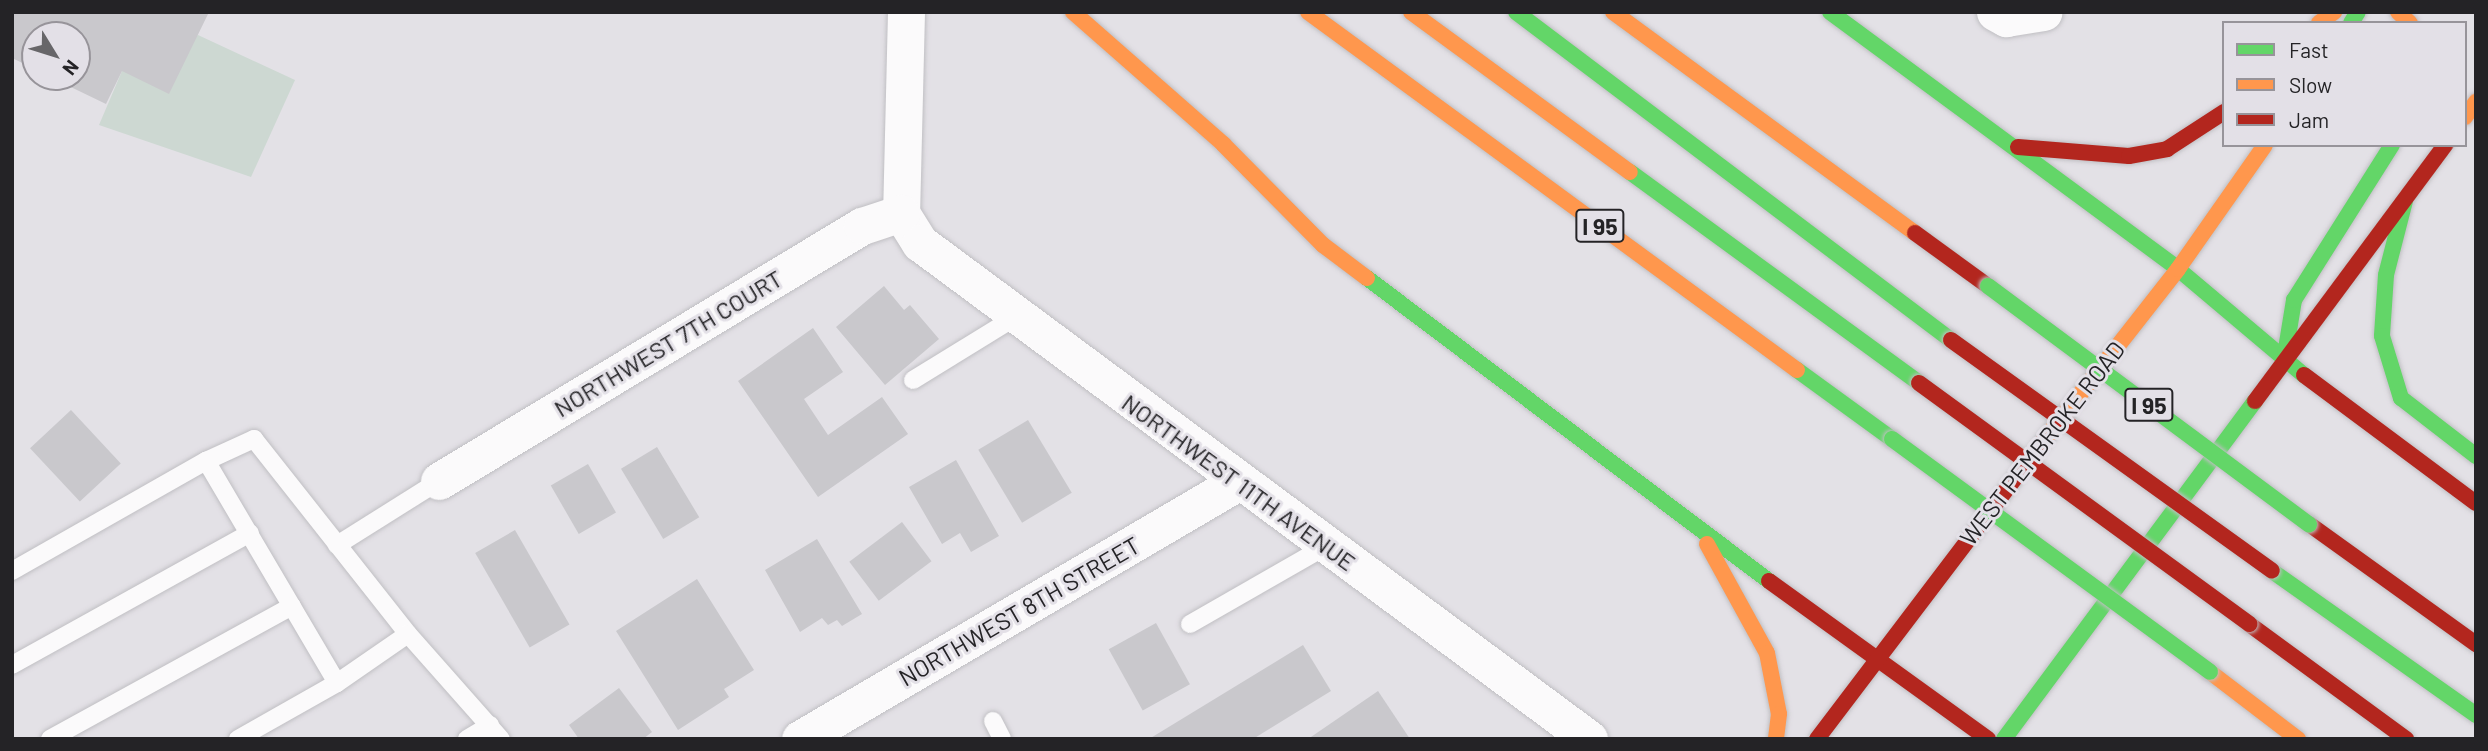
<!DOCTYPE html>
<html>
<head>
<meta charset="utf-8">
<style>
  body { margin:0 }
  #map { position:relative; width:2488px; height:751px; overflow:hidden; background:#e3e1e6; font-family:Barlow,sans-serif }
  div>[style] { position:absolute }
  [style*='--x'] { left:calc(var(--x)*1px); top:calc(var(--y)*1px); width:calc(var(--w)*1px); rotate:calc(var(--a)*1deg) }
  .green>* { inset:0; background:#cdd8d2 }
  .building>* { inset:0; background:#c9c8cc; transform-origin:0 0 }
  .roads { filter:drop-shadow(0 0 2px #c0bfc3) drop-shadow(0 0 2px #c0bfc3) }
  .lane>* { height:18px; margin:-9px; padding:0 9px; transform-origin:9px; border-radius:9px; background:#fbfafb }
  .street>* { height:37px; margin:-18.5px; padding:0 18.5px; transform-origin:18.5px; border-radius:18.5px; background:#fbfafb }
  .fast>* { height:16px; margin:-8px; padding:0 8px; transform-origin:8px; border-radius:8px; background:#63d668 }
  .slow>* { height:16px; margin:-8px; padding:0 8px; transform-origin:8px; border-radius:8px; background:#ff974d }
  .jam>* { height:16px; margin:-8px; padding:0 8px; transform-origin:8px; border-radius:8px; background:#b3261e }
  .bridges { filter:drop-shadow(0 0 2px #c0bfc3) drop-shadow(0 0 2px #c0bfc3) }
  .fast-bridge>* { height:16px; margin:-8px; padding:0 8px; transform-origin:8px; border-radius:8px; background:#63d668 }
  .jam-bridge>* { height:16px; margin:-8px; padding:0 8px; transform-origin:8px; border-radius:8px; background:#b3261e }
  span { translate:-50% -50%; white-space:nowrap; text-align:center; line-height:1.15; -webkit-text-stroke:6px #e3e0e7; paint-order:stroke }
  .shield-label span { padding:2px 5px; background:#e3e0e7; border:2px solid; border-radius:5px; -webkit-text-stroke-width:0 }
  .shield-label { font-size:23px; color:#242326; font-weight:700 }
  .street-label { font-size:24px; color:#242326 }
  .frame { position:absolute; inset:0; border:14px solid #242326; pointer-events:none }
  .legend { position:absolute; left:2222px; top:21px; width:245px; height:126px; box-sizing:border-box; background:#e3e0e7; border:2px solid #97949a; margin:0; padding:9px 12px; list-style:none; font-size:21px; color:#242326 }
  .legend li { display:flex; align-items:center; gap:14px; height:35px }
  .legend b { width:35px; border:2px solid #97949a }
  .north { position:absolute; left:21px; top:21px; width:70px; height:70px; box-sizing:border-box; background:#e3e0e7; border:2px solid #97949a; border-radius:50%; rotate:128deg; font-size:19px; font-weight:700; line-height:28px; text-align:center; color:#242326 }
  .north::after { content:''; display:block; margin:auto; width:24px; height:32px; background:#676669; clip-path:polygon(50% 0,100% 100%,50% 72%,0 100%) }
</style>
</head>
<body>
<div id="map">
  <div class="green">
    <i style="clip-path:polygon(198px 35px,295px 80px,251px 177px,99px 125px,122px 71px)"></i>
  </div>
  <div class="building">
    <i style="clip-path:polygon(12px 12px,209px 12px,169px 94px,122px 71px,106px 104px,50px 77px,77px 77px,77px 35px,35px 35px,35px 69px,12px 58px)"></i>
    <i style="clip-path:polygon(884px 286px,904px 310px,910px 305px,939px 339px,885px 385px,836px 327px)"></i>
    <i style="clip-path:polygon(813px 328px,843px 372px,804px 399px,828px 435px,882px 397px,908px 434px,818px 497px,738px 381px)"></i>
    <i style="left:71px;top:410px;width:73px;height:56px;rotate:47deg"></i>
    <i style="left:1028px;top:420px;width:85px;height:58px;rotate:59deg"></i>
    <i style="left:657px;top:447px;width:82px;height:42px;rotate:59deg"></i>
    <i style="clip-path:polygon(956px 460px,999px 536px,971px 552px,960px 533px,942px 544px,909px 487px)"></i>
    <i style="left:588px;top:464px;width:56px;height:43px;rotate:60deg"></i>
    <i style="left:902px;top:522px;width:49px;height:66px;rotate:53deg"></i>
    <i style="left:515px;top:530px;width:109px;height:46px;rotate:60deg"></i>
    <i style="clip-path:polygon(817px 539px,862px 614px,842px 626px,837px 620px,828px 625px,822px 618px,800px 632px,765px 570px)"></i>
    <i style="clip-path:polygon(697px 579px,754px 670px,724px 689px,729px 697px,678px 730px,616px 631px)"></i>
    <i style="left:1156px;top:623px;width:70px;height:54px;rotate:61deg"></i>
    <i style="clip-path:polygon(1303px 645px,1331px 691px,1253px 739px,1149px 739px)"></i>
    <i style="clip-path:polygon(619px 688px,652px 732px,643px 739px,579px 739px,569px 725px)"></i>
    <i style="clip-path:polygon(1378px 691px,1410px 739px,1308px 739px)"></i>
  </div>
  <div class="roads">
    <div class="lane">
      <i style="--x:913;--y:380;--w:122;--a:-31.6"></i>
      <i style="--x:337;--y:545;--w:120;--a:-32.1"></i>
      <i style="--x:12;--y:571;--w:223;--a:-29.6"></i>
      <i style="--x:1190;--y:624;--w:157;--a:-29.8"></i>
      <i style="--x:12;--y:665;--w:272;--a:-29"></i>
      <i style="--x:337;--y:683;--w:258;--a:-120.5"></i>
      <i style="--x:206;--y:461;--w:53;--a:-24.6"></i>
      <i style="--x:254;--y:439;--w:248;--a:51.7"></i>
      <i style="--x:408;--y:634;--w:140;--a:48.5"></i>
      <i style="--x:993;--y:721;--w:20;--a:63"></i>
      <i style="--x:50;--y:739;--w:276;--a:-28.8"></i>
      <i style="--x:238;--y:739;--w:114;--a:-29.5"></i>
      <i style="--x:337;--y:683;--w:86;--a:-34.6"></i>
      <i style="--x:467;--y:739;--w:27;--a:-31"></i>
    </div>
    <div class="street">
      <i style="--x:906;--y:12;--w:201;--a:91.4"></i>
      <i style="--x:901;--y:213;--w:36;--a:58"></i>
      <i style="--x:920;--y:243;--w:833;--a:36.55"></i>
      <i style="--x:1995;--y:12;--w:13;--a:29"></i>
      <i style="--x:2006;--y:18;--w:38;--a:-9"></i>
      <i style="--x:439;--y:481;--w:494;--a:-31.1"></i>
      <i style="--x:862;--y:226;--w:41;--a:-18.4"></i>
      <i style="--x:800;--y:739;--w:508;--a:-30.4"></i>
    </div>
    <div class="fast">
      <i style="--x:1516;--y:12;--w:545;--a:37.02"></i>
      <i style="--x:1830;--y:12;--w:433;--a:36.4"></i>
      <i style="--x:2178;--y:269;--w:165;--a:40.1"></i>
      <i style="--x:2351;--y:23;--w:13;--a:-58"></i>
      <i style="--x:1630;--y:172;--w:358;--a:36.1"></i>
      <i style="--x:2405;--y:201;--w:76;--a:104.4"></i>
      <i style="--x:2386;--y:275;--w:61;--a:93.8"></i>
      <i style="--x:2382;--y:336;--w:65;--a:73"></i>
      <i style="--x:2401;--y:398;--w:95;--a:37.7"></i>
      <i style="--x:1367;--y:278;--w:503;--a:37.01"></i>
      <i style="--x:2285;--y:355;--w:56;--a:-80.7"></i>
      <i style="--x:2294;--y:300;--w:183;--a:-57.7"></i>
      <i style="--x:1797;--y:370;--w:117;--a:36"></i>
      <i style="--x:2272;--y:571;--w:250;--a:35.2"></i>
      <i style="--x:2004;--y:739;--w:421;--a:-53.4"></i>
    </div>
    <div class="slow">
      <i style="--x:1073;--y:12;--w:200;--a:41.3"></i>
      <i style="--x:1223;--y:144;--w:142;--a:45.3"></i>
      <i style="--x:1323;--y:245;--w:55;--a:36.9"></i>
      <i style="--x:1308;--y:12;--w:606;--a:36.21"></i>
      <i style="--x:1411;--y:12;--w:271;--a:36.2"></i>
      <i style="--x:1613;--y:12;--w:374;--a:36.2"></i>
      <i style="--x:2398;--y:12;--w:16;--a:43"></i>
      <i style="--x:2319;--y:23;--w:19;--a:-36"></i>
      <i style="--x:2465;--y:117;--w:19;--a:-54"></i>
      <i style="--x:2044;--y:440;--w:217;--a:-51.9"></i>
      <i style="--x:2178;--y:269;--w:151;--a:-54.9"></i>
      <i style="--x:1707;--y:544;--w:124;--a:61.2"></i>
      <i style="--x:1767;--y:653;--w:62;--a:78.9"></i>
      <i style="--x:1779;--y:714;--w:25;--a:97"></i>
      <i style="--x:2210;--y:672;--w:111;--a:37.3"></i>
    </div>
    <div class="jam">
      <i style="--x:2018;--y:147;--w:111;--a:4.6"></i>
      <i style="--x:2129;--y:156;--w:39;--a:-10"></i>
      <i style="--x:2167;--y:149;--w:68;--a:-33"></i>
      <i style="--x:1915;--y:233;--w:90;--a:36"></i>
      <i style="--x:2304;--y:375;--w:214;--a:36.7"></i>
      <i style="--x:2255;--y:401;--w:319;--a:-53.4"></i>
      <i style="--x:2309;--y:524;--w:206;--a:35.7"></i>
      <i style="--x:1769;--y:581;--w:270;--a:35.8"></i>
      <i style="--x:2249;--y:624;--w:195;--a:36.2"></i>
      <i style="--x:1817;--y:739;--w:375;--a:-52.8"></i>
    </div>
  </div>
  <div class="bridges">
    <div class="fast-bridge">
      <i style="--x:1988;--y:286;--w:400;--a:36.6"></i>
      <i style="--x:1892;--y:439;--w:394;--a:36.2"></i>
    </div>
    <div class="jam-bridge">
      <i style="--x:1951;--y:340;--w:395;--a:35.7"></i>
      <i style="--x:1919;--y:383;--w:409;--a:36.1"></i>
    </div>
  </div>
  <div class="shield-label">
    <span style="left:1600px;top:226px">I 95</span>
    <span style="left:2149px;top:405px">I 95</span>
  </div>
  <div class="street-label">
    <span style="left:668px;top:343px;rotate:-31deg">NORTHWEST 7TH COURT</span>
    <span style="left:2042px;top:443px;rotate:-52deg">WEST PEMBROKE ROAD</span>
    <span style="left:1239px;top:482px;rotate:36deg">NORTHWEST 11TH AVENUE</span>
    <span style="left:1019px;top:611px;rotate:-30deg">NORTHWEST 8TH STREET</span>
  </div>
  <div class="frame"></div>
  <ul class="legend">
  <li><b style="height:9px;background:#63d668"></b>Fast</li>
  <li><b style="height:9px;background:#ff974d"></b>Slow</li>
  <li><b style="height:9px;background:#b3261e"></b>Jam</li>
  </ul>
  <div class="north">N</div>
</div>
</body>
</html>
